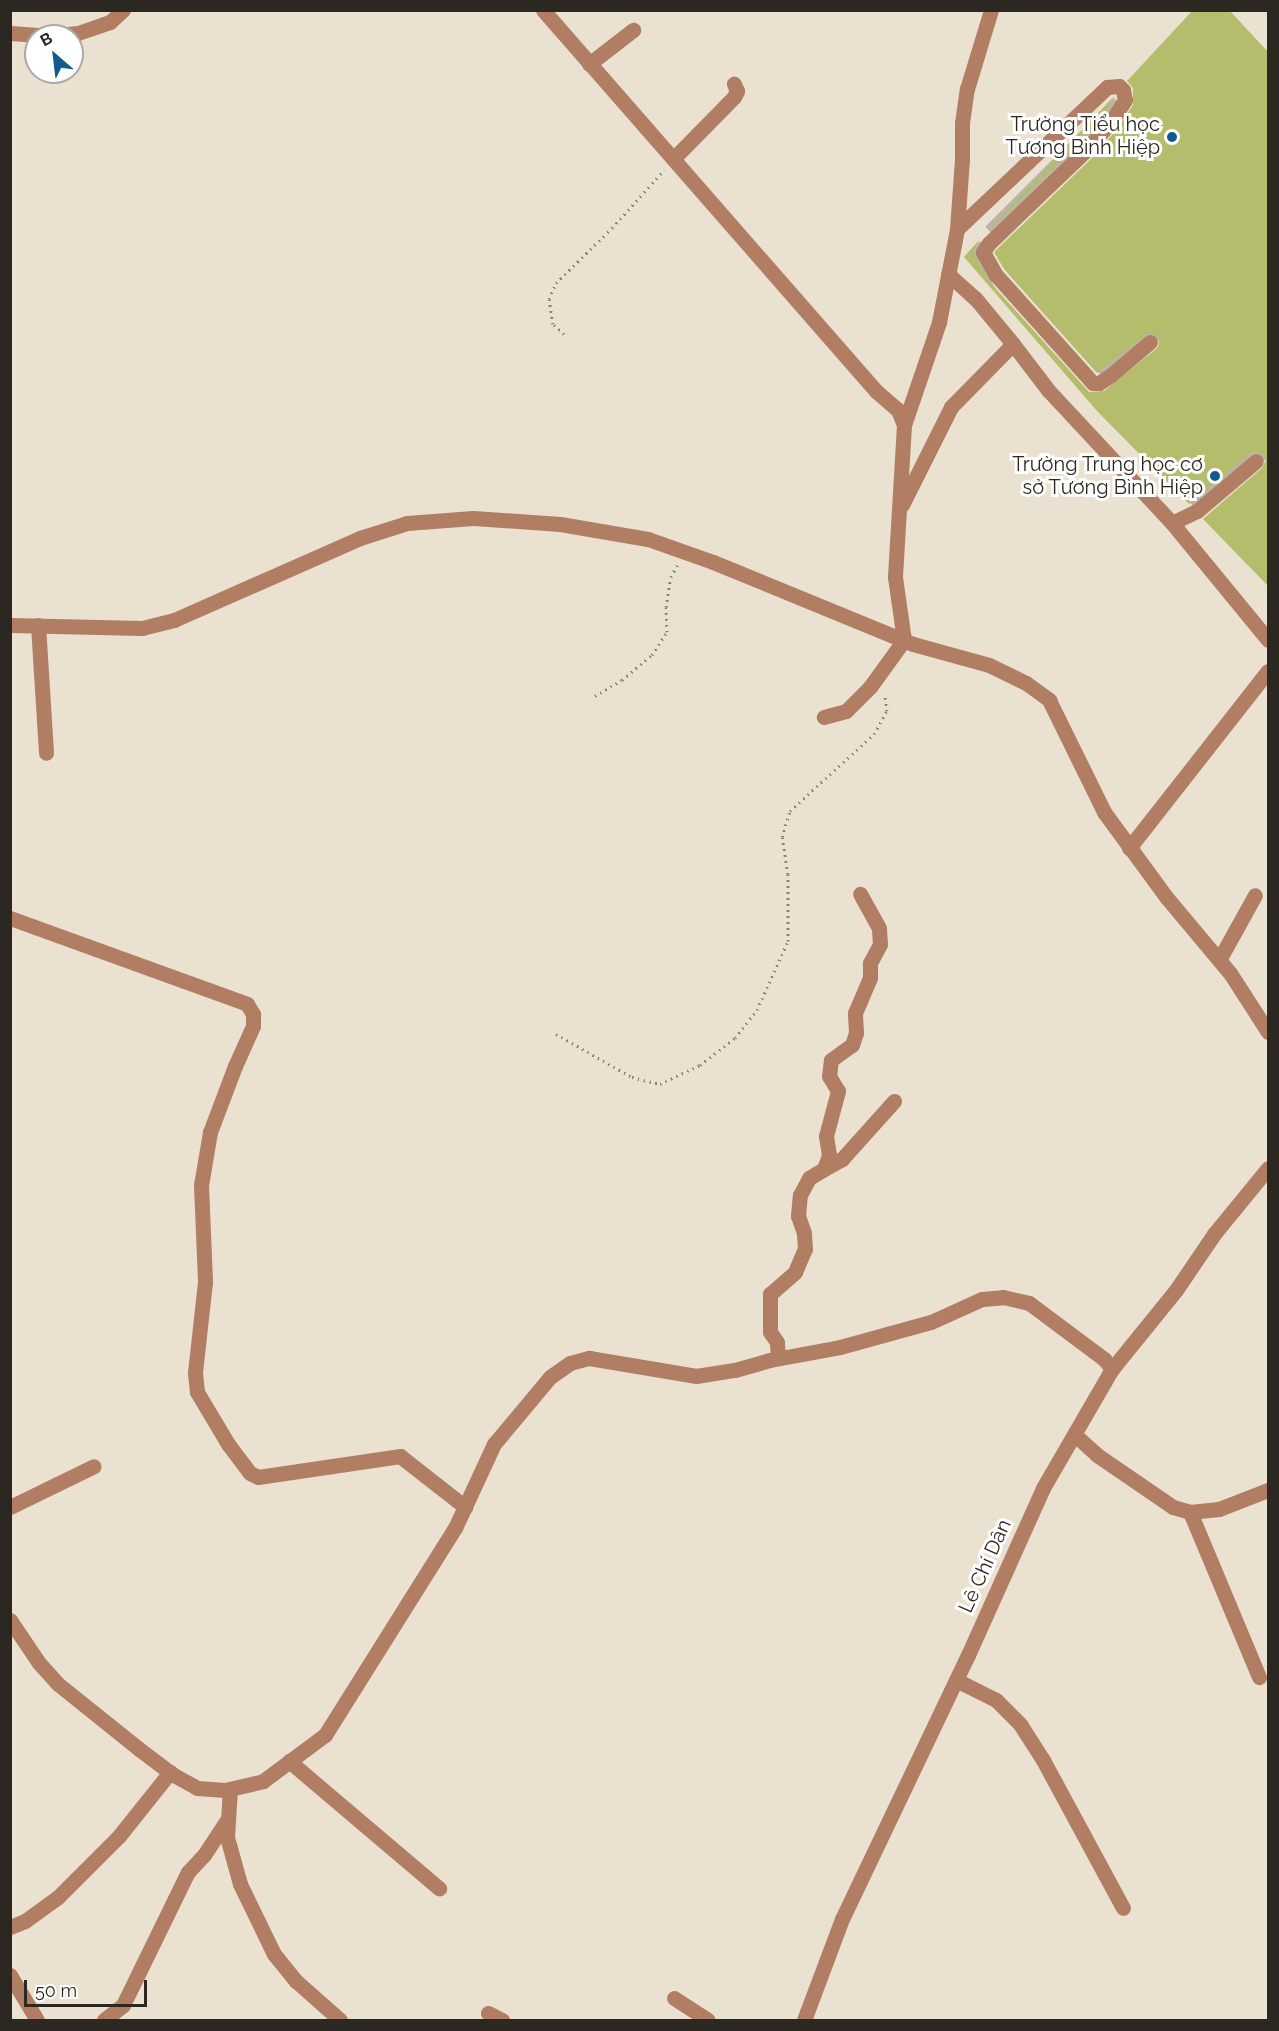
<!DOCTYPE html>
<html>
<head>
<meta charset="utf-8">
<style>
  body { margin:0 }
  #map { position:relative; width:1279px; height:2031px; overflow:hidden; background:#eae1d1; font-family:Raleway,sans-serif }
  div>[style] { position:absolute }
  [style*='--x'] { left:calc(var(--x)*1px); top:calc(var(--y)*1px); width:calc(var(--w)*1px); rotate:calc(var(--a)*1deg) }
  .shadow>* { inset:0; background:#0003; transform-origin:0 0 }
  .building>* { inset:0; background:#b4bd6b }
  .path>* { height:3px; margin-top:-1.5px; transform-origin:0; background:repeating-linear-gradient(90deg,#888277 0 1.5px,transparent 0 6px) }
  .minor>* { height:15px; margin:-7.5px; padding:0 7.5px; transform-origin:7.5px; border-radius:7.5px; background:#b17d63 }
  .dots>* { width:16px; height:16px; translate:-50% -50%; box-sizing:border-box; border:3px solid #fff; border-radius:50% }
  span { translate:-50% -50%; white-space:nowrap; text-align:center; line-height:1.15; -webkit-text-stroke:6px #fff; paint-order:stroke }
  .poi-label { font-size:20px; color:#2b2822 }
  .right { translate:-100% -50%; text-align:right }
  .street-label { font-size:20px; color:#2b2822 }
  .frame { position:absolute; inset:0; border:12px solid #2b2822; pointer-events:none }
  .north { position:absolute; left:24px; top:24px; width:60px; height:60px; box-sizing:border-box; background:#fff; border:2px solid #aaa9a7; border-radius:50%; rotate:332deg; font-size:16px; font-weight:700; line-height:24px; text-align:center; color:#2b2822 }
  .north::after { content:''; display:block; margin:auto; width:21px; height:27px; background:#12598d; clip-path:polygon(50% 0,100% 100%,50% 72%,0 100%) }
  .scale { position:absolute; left:24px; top:1980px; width:123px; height:27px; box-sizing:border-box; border:3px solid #2b2822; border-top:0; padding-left:8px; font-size:18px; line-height:21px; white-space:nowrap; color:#2b2822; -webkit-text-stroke:4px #fff; paint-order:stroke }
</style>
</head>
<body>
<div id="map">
  <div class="shadow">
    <i style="clip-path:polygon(1268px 54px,1268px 585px,1264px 469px,1267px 460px,1258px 461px,1198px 511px,1098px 410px,966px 257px,980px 241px,987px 249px,981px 261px,996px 290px,1089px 393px,1105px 393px,1157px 350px,1160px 341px,1157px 340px,1106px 380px,1098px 372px,1091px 161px)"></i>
    <i style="left:1114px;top:98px;width:11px;height:182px;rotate:45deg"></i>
  </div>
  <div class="building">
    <i style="clip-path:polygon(1193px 10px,1229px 10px,1269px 53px,1269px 587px,1203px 519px,1262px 468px,1266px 460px,1263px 454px,1255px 451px,1250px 454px,1189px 504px,1097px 411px,964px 257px,980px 239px,973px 252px,988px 280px,1089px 392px,1104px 391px,1156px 349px,1159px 345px,1158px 336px,1148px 333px,1097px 373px,1004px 269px,994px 252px,1090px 160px,1117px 129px,1133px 105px,1133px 88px,1127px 81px)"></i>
    <i style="clip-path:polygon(1114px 96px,1102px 117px,1076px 146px,988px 231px)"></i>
  </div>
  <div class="path">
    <i style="--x:564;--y:334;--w:15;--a:-138"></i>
    <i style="--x:553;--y:324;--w:25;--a:-99"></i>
    <i style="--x:549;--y:299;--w:17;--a:-66"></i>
    <i style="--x:556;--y:283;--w:78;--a:-44.5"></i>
    <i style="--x:612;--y:228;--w:78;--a:-48.1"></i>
    <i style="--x:595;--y:696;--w:31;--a:-31"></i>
    <i style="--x:622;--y:680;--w:39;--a:-40"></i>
    <i style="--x:652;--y:655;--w:27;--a:-57"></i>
    <i style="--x:667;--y:632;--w:25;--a:-92"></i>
    <i style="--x:666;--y:607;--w:30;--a:-81"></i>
    <i style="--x:671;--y:577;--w:15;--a:-62"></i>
    <i style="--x:556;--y:1034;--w:87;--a:29.5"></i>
    <i style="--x:632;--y:1077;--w:29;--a:14"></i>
    <i style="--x:660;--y:1084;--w:44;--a:-25.4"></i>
    <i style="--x:700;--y:1065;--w:44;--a:-37.6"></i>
    <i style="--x:735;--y:1038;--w:36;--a:-52"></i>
    <i style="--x:757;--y:1010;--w:76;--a:-65.8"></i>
    <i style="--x:788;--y:941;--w:67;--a:-90"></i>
    <i style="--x:788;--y:874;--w:37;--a:-99"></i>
    <i style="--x:782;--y:837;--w:27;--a:-73"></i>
    <i style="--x:790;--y:811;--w:114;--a:-42.5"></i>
    <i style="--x:874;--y:734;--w:26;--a:-61"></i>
    <i style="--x:887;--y:711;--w:17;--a:-97"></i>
  </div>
  <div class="minor">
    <i style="--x:543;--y:10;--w:506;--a:48.85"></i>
    <i style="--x:876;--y:391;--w:29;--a:41"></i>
    <i style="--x:898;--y:410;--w:16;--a:68"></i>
    <i style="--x:904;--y:425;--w:152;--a:93.4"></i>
    <i style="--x:895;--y:577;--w:64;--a:81.9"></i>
    <i style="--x:904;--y:640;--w:58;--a:125.9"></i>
    <i style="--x:870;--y:687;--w:34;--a:135"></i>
    <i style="--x:846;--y:711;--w:23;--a:165"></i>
    <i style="--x:10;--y:33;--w:39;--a:4"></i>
    <i style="--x:49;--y:36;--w:29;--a:-6"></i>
    <i style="--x:78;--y:33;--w:34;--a:-19"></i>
    <i style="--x:110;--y:22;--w:18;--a:-43"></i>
    <i style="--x:589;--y:64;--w:56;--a:-37.7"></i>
    <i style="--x:673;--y:159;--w:87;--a:-45.5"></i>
    <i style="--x:734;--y:97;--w:7;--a:-63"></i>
    <i style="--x:737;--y:91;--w:8;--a:-113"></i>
    <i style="--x:957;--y:229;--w:207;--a:-43.4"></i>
    <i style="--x:1107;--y:87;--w:12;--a:-5"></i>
    <i style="--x:1119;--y:86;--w:6;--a:45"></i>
    <i style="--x:1123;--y:90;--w:10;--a:79"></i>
    <i style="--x:1125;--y:100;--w:27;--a:123"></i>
    <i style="--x:1110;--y:123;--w:40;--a:132"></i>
    <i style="--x:1083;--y:153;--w:130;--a:136.2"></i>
    <i style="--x:989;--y:243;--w:11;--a:124"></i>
    <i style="--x:983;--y:252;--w:26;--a:61"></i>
    <i style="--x:996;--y:275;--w:145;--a:48.1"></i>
    <i style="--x:1093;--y:383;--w:6;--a:0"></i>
    <i style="--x:1099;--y:383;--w:14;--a:-34"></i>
    <i style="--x:1111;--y:375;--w:51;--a:-40.2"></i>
    <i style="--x:948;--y:274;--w:36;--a:42"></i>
    <i style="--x:975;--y:298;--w:60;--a:50.4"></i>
    <i style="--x:904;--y:425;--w:109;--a:-71.2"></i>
    <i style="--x:939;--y:322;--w:95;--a:-79"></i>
    <i style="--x:957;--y:229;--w:70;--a:-85.9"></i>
    <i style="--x:962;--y:159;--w:36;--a:-90"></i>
    <i style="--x:962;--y:123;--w:34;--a:-82"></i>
    <i style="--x:967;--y:89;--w:83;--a:-73.1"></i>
    <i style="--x:902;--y:505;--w:110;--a:-63.4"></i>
    <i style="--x:951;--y:407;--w:88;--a:-45.5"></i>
    <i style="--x:1013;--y:344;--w:58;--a:52.7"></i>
    <i style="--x:1048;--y:390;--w:182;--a:47"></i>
    <i style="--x:1172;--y:523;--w:28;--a:-26"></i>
    <i style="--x:1197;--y:511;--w:77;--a:-40.3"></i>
    <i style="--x:1172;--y:523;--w:151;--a:50.6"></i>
    <i style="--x:10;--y:625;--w:132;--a:1.3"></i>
    <i style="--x:142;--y:628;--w:33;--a:-14"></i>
    <i style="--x:174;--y:620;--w:203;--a:-23.8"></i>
    <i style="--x:360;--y:538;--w:49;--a:-17.7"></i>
    <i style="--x:407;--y:523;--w:66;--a:-4.3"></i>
    <i style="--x:473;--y:518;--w:87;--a:3.9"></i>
    <i style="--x:560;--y:524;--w:89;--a:9.7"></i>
    <i style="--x:648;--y:539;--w:69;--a:19.5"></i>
    <i style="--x:713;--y:562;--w:216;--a:22.3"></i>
    <i style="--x:913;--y:644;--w:79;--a:15.4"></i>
    <i style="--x:989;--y:665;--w:41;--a:25.9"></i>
    <i style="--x:1026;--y:683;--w:29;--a:36"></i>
    <i style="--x:1049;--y:700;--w:125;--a:63.8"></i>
    <i style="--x:1104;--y:812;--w:107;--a:53.8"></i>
    <i style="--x:1167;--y:898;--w:98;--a:50"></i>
    <i style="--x:1230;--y:973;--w:70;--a:57.2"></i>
    <i style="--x:38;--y:625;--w:128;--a:86.4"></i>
    <i style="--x:1129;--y:848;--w:225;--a:-51.9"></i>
    <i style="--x:10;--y:918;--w:252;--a:19.9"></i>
    <i style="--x:247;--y:1004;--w:12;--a:59"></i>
    <i style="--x:253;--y:1014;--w:12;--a:90"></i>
    <i style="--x:253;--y:1026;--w:44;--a:114.2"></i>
    <i style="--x:235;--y:1066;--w:71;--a:110.7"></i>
    <i style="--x:210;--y:1132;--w:54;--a:99.6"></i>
    <i style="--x:201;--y:1185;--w:97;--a:87.6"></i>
    <i style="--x:205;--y:1282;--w:92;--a:96.3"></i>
    <i style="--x:195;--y:1373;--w:19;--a:84"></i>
    <i style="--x:197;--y:1392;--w:61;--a:59.2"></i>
    <i style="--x:228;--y:1444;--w:36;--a:53"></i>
    <i style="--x:250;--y:1473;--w:9;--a:27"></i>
    <i style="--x:258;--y:1477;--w:144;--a:-8.4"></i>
    <i style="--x:400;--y:1456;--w:83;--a:38.1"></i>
    <i style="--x:1219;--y:960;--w:74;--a:-61"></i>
    <i style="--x:824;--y:1169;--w:21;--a:-29"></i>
    <i style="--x:842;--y:1159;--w:78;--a:-48.1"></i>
    <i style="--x:778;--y:1358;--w:16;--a:-94"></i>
    <i style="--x:777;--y:1342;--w:12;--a:-125"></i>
    <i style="--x:770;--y:1332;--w:38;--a:-90"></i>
    <i style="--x:770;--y:1294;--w:33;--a:-41"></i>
    <i style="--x:795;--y:1272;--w:25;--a:-67"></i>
    <i style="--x:805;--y:1249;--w:16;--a:-94"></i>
    <i style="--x:804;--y:1233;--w:18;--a:-109"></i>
    <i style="--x:798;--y:1216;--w:21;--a:-85"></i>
    <i style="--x:800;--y:1195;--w:19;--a:-62"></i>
    <i style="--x:809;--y:1178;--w:17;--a:-31"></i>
    <i style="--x:824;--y:1169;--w:15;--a:-70"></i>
    <i style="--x:829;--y:1155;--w:19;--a:-99"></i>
    <i style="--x:826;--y:1136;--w:47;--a:-75.1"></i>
    <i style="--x:838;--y:1091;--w:17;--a:-121"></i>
    <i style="--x:829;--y:1076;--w:16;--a:-83"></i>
    <i style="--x:831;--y:1060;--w:26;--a:-36"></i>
    <i style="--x:852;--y:1045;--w:13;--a:-72"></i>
    <i style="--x:856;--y:1033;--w:20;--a:-93"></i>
    <i style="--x:855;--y:1013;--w:38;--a:-67"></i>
    <i style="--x:870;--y:978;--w:15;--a:-90"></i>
    <i style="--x:870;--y:963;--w:21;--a:-62"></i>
    <i style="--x:880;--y:944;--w:16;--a:-94"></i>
    <i style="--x:879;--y:928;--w:39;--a:-119"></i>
    <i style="--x:1075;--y:1435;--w:30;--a:42"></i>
    <i style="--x:1097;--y:1455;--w:92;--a:34.4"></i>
    <i style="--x:1173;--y:1507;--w:18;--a:16"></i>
    <i style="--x:1190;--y:1512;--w:29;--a:-6"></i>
    <i style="--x:1219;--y:1509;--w:53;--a:-21.2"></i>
    <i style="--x:10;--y:1507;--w:93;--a:-26"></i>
    <i style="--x:1190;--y:1512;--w:179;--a:67.3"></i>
    <i style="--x:10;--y:1620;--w:52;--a:56"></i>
    <i style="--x:39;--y:1663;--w:28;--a:48"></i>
    <i style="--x:58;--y:1684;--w:104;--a:38.7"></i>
    <i style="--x:139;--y:1749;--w:41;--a:37.1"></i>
    <i style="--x:172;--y:1774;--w:29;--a:29"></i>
    <i style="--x:197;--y:1788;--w:28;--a:4"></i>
    <i style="--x:225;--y:1790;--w:39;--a:-13"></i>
    <i style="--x:263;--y:1781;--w:77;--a:-36.6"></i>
    <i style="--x:325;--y:1735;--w:244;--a:-57.9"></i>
    <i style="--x:455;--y:1528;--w:93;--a:-65.1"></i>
    <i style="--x:494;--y:1444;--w:87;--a:-50.1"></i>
    <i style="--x:550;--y:1377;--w:24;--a:-35"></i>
    <i style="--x:570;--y:1363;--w:20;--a:-15"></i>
    <i style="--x:589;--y:1358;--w:109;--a:9.5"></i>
    <i style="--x:696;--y:1376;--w:39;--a:-9"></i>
    <i style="--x:735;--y:1370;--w:36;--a:-16"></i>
    <i style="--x:770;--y:1360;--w:71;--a:-10.5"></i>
    <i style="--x:840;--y:1347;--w:94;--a:-15.4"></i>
    <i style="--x:931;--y:1322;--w:56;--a:-24.3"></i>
    <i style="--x:982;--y:1299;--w:21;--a:-5"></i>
    <i style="--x:1003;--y:1297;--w:27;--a:13"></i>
    <i style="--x:1029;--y:1303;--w:94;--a:36.7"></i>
    <i style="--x:1104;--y:1359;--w:13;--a:51"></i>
    <i style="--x:956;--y:1680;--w:45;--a:26.6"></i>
    <i style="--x:996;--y:1700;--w:34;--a:45"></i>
    <i style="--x:1020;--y:1724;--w:43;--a:57.4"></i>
    <i style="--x:1043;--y:1760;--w:168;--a:61.6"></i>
    <i style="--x:289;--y:1761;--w:197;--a:40.3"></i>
    <i style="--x:230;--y:1789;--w:48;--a:93.6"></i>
    <i style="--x:227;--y:1837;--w:49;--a:74.5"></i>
    <i style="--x:240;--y:1884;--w:78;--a:64.1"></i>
    <i style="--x:274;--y:1954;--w:35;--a:51"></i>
    <i style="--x:296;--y:1981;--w:59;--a:41.6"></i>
    <i style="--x:10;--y:1927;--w:16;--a:-22"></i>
    <i style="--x:25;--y:1921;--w:41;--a:-36"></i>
    <i style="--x:58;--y:1897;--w:86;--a:-45"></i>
    <i style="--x:119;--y:1836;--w:82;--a:-51.4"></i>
    <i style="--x:10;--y:1975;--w:52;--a:59"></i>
    <i style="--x:674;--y:1998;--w:40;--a:32.9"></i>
    <i style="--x:488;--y:2013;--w:16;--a:27"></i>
    <i style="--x:104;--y:2020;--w:24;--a:-38"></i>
    <i style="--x:123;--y:2005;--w:148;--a:-64"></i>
    <i style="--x:188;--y:1872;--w:23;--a:-47"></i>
    <i style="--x:204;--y:1855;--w:42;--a:-56.7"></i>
    <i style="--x:804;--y:2020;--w:108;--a:-69.4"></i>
    <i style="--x:842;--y:1919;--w:293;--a:-64.5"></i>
    <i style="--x:968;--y:1655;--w:183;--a:-65.8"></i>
    <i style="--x:1043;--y:1488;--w:138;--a:-59.9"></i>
    <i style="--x:1112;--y:1369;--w:102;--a:-51"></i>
    <i style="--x:1176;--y:1290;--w:68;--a:-55.8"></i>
    <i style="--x:1214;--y:1234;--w:85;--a:-50.7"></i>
  </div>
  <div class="dots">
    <i style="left:1172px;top:137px;background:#12598d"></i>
    <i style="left:1215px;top:476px;background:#12598d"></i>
  </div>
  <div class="poi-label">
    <span class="right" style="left:1160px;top:136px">Trường Tiểu học<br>Tương Bình Hiệp</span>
    <span class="right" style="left:1203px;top:476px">Trường Trung học cơ<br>sở Tương Bình Hiệp</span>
  </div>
  <div class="street-label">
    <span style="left:985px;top:1566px;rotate:-66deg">Lê Chí Dân</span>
  </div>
  <div class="frame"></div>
  <div class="north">B</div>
  <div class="scale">50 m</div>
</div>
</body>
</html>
